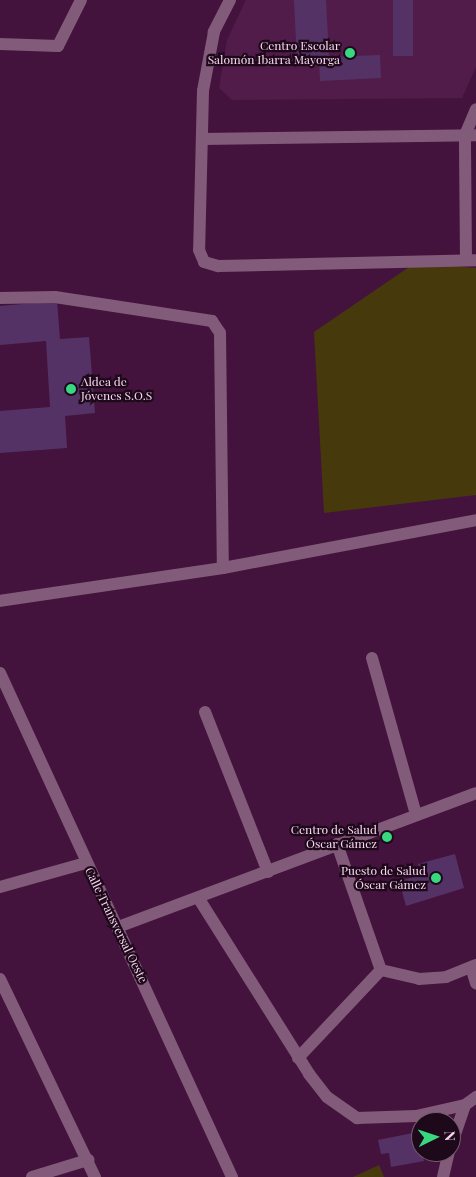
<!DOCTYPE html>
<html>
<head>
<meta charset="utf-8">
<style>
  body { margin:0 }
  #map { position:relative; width:476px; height:1177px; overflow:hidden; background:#44133d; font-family:"Playfair Display",serif }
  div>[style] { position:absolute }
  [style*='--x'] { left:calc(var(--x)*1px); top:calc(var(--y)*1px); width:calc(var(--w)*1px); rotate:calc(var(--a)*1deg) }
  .built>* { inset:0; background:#521c4a }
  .green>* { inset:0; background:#463a0d }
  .building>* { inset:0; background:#553265; transform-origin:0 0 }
  .minor>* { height:12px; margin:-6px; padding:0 6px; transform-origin:6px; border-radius:6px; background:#825b7a }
  .dots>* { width:14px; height:14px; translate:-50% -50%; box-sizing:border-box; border:2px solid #1e091b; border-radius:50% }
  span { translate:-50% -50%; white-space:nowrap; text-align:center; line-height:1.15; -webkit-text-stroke:4.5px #1e091b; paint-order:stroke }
  .poi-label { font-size:12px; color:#f8d8f0 }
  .right { translate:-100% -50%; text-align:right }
  .left { translate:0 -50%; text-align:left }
  .street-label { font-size:12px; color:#f8d8f0 }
  .north { position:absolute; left:411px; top:1112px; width:50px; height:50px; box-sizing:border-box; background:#1e091b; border:1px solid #755c70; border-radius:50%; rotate:86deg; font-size:14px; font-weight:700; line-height:20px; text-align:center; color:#f8d8f0 }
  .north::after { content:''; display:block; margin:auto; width:18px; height:22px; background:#38d880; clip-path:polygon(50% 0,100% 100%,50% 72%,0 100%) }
</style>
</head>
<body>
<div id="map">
  <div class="built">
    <i style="clip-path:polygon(246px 0,476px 0,476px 67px,462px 98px,232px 100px,219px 88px,227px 40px)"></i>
  </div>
  <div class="green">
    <i style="clip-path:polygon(415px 263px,476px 268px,476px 495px,324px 513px,314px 332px)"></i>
    <i style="clip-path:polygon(379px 1165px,384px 1177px,353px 1177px)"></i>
  </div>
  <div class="building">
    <i style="clip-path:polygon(294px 0,326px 0,329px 57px,380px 55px,381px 78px,320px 81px,319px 60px,297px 61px)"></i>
    <i style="left:393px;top:0;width:20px;height:56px"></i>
    <i style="clip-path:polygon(57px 301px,60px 339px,89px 337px,95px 413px,65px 416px,67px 448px,0 453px,0 411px,50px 407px,46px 341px,0 345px,0 306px)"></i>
    <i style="clip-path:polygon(455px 854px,464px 888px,406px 906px,399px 881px,421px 875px,418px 864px)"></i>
    <i style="clip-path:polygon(418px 1132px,424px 1161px,391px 1167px,389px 1153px,381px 1154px,378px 1140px)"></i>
  </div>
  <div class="minor">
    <i style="--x:230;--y:0;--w:36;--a:117"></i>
    <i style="--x:214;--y:32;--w:60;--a:100.6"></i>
    <i style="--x:203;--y:91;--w:159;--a:91.4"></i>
    <i style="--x:199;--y:250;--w:13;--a:67"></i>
    <i style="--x:204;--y:262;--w:15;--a:16"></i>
    <i style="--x:218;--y:266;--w:258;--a:-1.3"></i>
    <i style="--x:0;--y:44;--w:58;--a:2"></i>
    <i style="--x:58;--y:46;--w:51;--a:-63.4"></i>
    <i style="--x:202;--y:139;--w:274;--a:-0.8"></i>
    <i style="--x:466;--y:260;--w:125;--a:-90.5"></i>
    <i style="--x:465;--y:135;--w:28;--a:-67"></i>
    <i style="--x:0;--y:298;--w:55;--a:-1"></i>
    <i style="--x:55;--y:297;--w:159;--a:8.7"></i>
    <i style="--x:212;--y:321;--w:14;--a:56"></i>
    <i style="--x:220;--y:333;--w:235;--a:89.3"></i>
    <i style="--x:223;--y:568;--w:225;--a:171.6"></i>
    <i style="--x:223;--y:568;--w:258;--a:-10.7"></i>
    <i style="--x:372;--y:658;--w:163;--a:74.3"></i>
    <i style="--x:0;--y:673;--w:555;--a:65.28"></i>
    <i style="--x:205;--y:712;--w:172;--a:68.5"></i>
    <i style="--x:337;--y:844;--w:133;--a:70.8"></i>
    <i style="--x:381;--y:970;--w:39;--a:13"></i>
    <i style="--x:419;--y:979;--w:27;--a:-4"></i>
    <i style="--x:446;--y:977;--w:32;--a:-22"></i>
    <i style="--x:0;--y:887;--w:89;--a:-15.6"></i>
    <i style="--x:199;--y:899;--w:207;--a:57.8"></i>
    <i style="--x:309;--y:1074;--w:29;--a:52"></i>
    <i style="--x:327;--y:1097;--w:37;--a:35"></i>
    <i style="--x:357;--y:1118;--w:59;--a:-1.9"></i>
    <i style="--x:416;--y:1116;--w:50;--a:-12.7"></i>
    <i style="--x:465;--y:1105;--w:14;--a:-36"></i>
    <i style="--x:118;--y:927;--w:382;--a:-20.5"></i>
    <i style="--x:472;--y:970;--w:14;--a:73"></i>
    <i style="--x:0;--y:979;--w:220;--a:64.4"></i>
    <i style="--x:298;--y:1058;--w:121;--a:-46.7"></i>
    <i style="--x:451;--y:1146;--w:43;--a:-71.1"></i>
    <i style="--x:32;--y:1177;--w:59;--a:-16.9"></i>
    <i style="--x:443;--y:1177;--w:26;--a:-77"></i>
  </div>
  <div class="dots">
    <i style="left:350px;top:53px;background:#38d880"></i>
    <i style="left:71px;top:389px;background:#38d880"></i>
    <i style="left:387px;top:837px;background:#38d880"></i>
    <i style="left:436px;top:878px;background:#38d880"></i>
  </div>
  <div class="poi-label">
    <span class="right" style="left:340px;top:53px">Centro Escolar<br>Salomón Ibarra Mayorga</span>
    <span class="left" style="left:81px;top:389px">Aldea de<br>Jóvenes S.O.S</span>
    <span class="right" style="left:377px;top:837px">Centro de Salud<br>Óscar Gámez</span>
    <span class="right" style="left:426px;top:878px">Puesto de Salud<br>Óscar Gámez</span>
  </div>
  <div class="street-label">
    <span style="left:116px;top:925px;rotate:64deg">Calle Transversal Oeste</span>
  </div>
  <div class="north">N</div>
</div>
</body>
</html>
